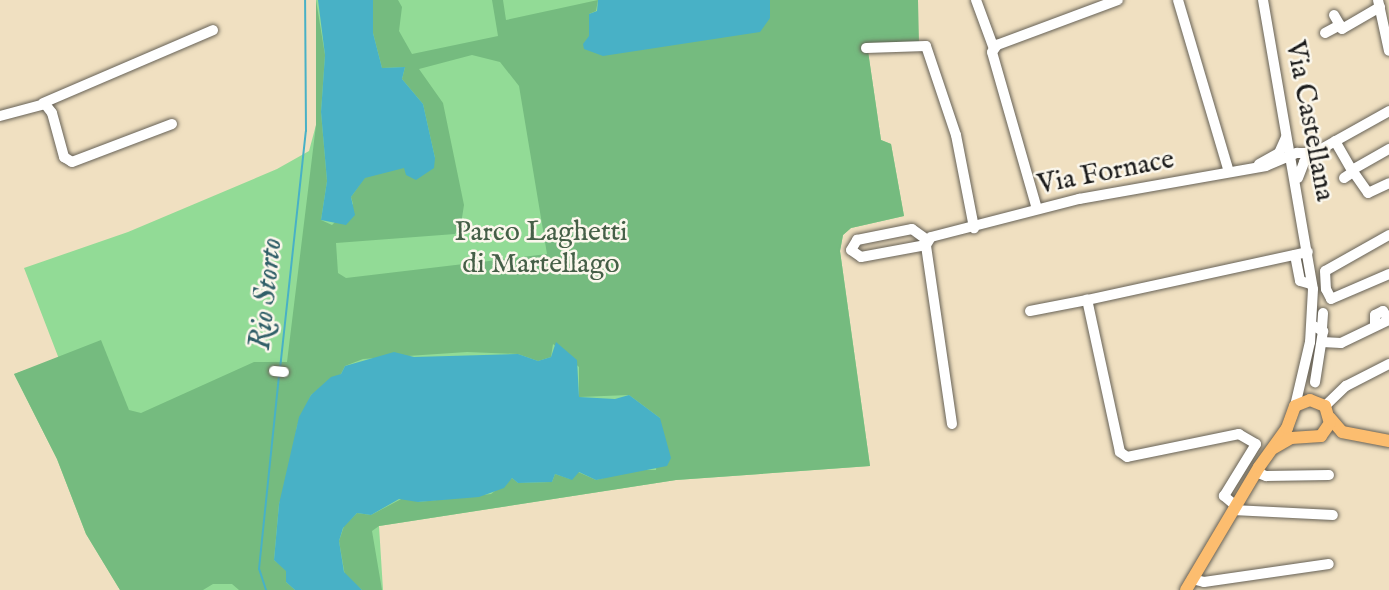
<!DOCTYPE html>
<html>
<head>
<meta charset="utf-8">
<style>
  body { margin:0 }
  #map { position:relative; width:1389px; height:590px; overflow:hidden; background:#f0e0c1; font-family:"IM FELL English",serif }
  div>[style] { position:absolute }
  [style*='--x'] { left:calc(var(--x)*1px); top:calc(var(--y)*1px); width:calc(var(--w)*1px); rotate:calc(var(--a)*1deg) }
  .green>* { inset:0; background:#92db96 }
  .forest>* { inset:0; background:#75bb7f }
  .water>* { inset:0; background:#48b1c6 }
  .stream>* { height:2px; margin:-1px; padding:0 1px; transform-origin:1px; border-radius:1px; background:#48b1c6 }
  .roads { filter:drop-shadow(0 0 2px #666156) drop-shadow(0 0 2px #666156) }
  .minor>* { height:10px; margin:-5px; padding:0 5px; transform-origin:5px; border-radius:5px; background:#fff }
  .major>* { height:12px; margin:-6px; padding:0 6px; transform-origin:6px; border-radius:6px; background:#fcbd6f }
  span { translate:-50% -50%; white-space:nowrap; text-align:center; line-height:1.15; -webkit-text-stroke:5px #fbf7ec; paint-order:stroke }
  .street-label { font-size:28px; color:#1c1c1c }
  .park-label { font-size:28px; color:#455f47 }
  .water-label { font-size:30px; color:#305f68; font-style:italic }
</style>
</head>
<body>
<div id="map">
  <div class="green">
    <i style="clip-path:polygon(316px 0,918px 0,867px 45px,881px 140px,891px 144px,904px 216px,851px 228px,843px 235px,840px 251px,870px 466px,676px 480px,379px 526px,383px 590px,120px 590px,86px 534px,57px 459px,14px 374px,59px 359px,24px 268px,128px 232px,277px 169px,309px 151px,316px 125px)"></i>
  </div>
  <div class="forest">
    <i style="clip-path:polygon(evenodd,316px 0,325px 55px,321px 112px,327px 181px,321px 220px,332px 225px,353px 204px,351px 197px,365px 177px,435px 158px,423px 104px,402px 79px,405px 67px,382px 68px,373px 33px,373px 0,398px 0,402px 7px,399px 31px,412px 54px,498px 36px,492px 0,503px 0,506px 20px,598px 0,596px 11px,589px 14px,589px 36px,770px 18px,770px 0,918px 0,919px 43px,867px 44px,881px 140px,891px 144px,904px 216px,851px 228px,843px 235px,840px 251px,870px 466px,676px 480px,379px 526px,372px 531px,382px 590px,362px 590px,345px 576px,339px 541px,344px 526px,357px 513px,371px 515px,405px 497px,419px 502px,491px 494px,512px 478px,518px 483px,552px 482px,555px 474px,570px 479px,578px 472px,596px 480px,633px 470px,656px 470px,660px 418px,629px 395px,579px 397px,579px 367px,553px 344px,551px 357px,538px 361px,518px 354px,467px 352px,363px 359px,345px 366px,341px 374px,311px 395px,297px 426px,288px 479px,279px 504px,274px 560px,286px 570px,286px 582px,295px 590px,239px 590px,232px 584px,213px 584px,203px 590px,120px 590px,86px 534px,57px 459px,14px 374px,101px 340px,129px 410px,141px 413px,254px 362px,287px 362px,316px 125px,316px 0,472px 55px,500px 62px,519px 86px,547px 254px,346px 278px,338px 273px,336px 243px,455px 234px,461px 224px,464px 205px,443px 103px,419px 69px,472px 55px)"></i>
  </div>
  <div class="water">
    <i style="clip-path:polygon(318px 0,373px 0,373px 33px,382px 68px,405px 67px,402px 79px,423px 104px,435px 158px,434px 168px,416px 180px,406px 175px,404px 168px,365px 178px,351px 197px,355px 215px,346px 225px,321px 220px,327px 181px,321px 112px,325px 55px)"></i>
    <i style="clip-path:polygon(598px 0,770px 0,770px 18px,760px 32px,603px 56px,584px 49px,583px 44px,589px 36px,589px 14px,597px 11px)"></i>
    <i style="clip-path:polygon(556px 342px,577px 360px,579px 397px,615px 399px,629px 395px,660px 418px,671px 458px,667px 466px,596px 480px,579px 472px,572px 480px,555px 474px,552px 482px,518px 483px,512px 478px,504px 488px,479px 497px,418px 502px,399px 499px,371px 515px,357px 513px,343px 528px,339px 541px,344px 572px,362px 590px,295px 590px,286px 582px,286px 571px,274px 560px,279px 504px,299px 417px,311px 395px,331px 377px,341px 374px,345px 366px,394px 352px,414px 357px,518px 354px,538px 361px,551px 357px)"></i>
  </div>
  <div class="stream">
    <i style="--x:280;--y:369;--w:239;--a:-83.8"></i>
    <i style="--x:306;--y:131;--w:131;--a:-90.4"></i>
    <i style="--x:266;--y:590;--w:22;--a:-108"></i>
    <i style="--x:259;--y:569;--w:196;--a:-84.1"></i>
  </div>
  <div class="roads">
    <div class="minor">
      <i style="--x:976;--y:0;--w:52;--a:69.8"></i>
      <i style="--x:1178;--y:0;--w:179;--a:73.5"></i>
      <i style="--x:1263;--y:0;--w:293;--a:80.2"></i>
      <i style="--x:1313;--y:289;--w:53;--a:93.2"></i>
      <i style="--x:1310;--y:342;--w:66;--a:103.2"></i>
      <i style="--x:1378;--y:0;--w:52;--a:77.8"></i>
      <i style="--x:1334;--y:15;--w:16;--a:60"></i>
      <i style="--x:1342;--y:29;--w:44;--a:-30.1"></i>
      <i style="--x:1325;--y:33;--w:17;--a:-28"></i>
      <i style="--x:866;--y:48;--w:60;--a:-1.9"></i>
      <i style="--x:926;--y:46;--w:94;--a:71.4"></i>
      <i style="--x:956;--y:135;--w:95;--a:79"></i>
      <i style="--x:43;--y:103;--w:185;--a:-23.2"></i>
      <i style="--x:0;--y:116;--w:47;--a:-14.9"></i>
      <i style="--x:45;--y:104;--w:11;--a:52"></i>
      <i style="--x:52;--y:113;--w:46;--a:74.7"></i>
      <i style="--x:64;--y:157;--w:9;--a:32"></i>
      <i style="--x:72;--y:162;--w:107;--a:-20.8"></i>
      <i style="--x:1335;--y:141;--w:34;--a:60"></i>
      <i style="--x:1352;--y:170;--w:43;--a:-29.6"></i>
      <i style="--x:1259;--y:164;--w:23;--a:-29"></i>
      <i style="--x:1279;--y:153;--w:17;--a:-66"></i>
      <i style="--x:1352;--y:170;--w:28;--a:55"></i>
      <i style="--x:1368;--y:193;--w:23;--a:-25"></i>
      <i style="--x:1298;--y:178;--w:17;--a:-69"></i>
      <i style="--x:1304;--y:162;--w:13;--a:-42"></i>
      <i style="--x:1314;--y:153;--w:86;--a:-29.2"></i>
      <i style="--x:1344;--y:178;--w:11;--a:-34"></i>
      <i style="--x:1037;--y:209;--w:163;--a:-106"></i>
      <i style="--x:992;--y:52;--w:9;--a:-54"></i>
      <i style="--x:997;--y:45;--w:129;--a:-20.4"></i>
      <i style="--x:1389;--y:235;--w:73;--a:150.6"></i>
      <i style="--x:1325;--y:271;--w:18;--a:87"></i>
      <i style="--x:1326;--y:289;--w:11;--a:63"></i>
      <i style="--x:1331;--y:299;--w:63;--a:-23.3"></i>
      <i style="--x:926;--y:245;--w:66;--a:169.5"></i>
      <i style="--x:861;--y:257;--w:12;--a:-145"></i>
      <i style="--x:851;--y:250;--w:12;--a:-59"></i>
      <i style="--x:857;--y:240;--w:56;--a:-11.3"></i>
      <i style="--x:912;--y:229;--w:19;--a:36"></i>
      <i style="--x:1295;--y:255;--w:26;--a:79"></i>
      <i style="--x:1300;--y:281;--w:11;--a:15"></i>
      <i style="--x:1030;--y:311;--w:58;--a:-10.9"></i>
      <i style="--x:1312;--y:325;--w:13;--a:29"></i>
      <i style="--x:1323;--y:331;--w:52;--a:98.9"></i>
      <i style="--x:1375;--y:325;--w:10;--a:-90"></i>
      <i style="--x:1375;--y:315;--w:9;--a:-27"></i>
      <i style="--x:1383;--y:311;--w:11;--a:56"></i>
      <i style="--x:1322;--y:328;--w:15;--a:-86"></i>
      <i style="--x:1322;--y:342;--w:19;--a:3"></i>
      <i style="--x:1341;--y:343;--w:53;--a:-25.6"></i>
      <i style="--x:274;--y:371;--w:10;--a:6"></i>
      <i style="--x:1325;--y:406;--w:29;--a:-44"></i>
      <i style="--x:1346;--y:386;--w:48;--a:-27.1"></i>
      <i style="--x:952;--y:424;--w:181;--a:-98.3"></i>
      <i style="--x:926;--y:245;--w:9;--a:-58"></i>
      <i style="--x:931;--y:237;--w:153;--a:-14.4"></i>
      <i style="--x:1079;--y:199;--w:190;--a:-10"></i>
      <i style="--x:1266;--y:166;--w:34;--a:-23"></i>
      <i style="--x:1297;--y:153;--w:17;--a:0"></i>
      <i style="--x:1256;--y:472;--w:11;--a:22"></i>
      <i style="--x:1266;--y:476;--w:63;--a:-0.9"></i>
      <i style="--x:1236;--y:506;--w:16;--a:-140"></i>
      <i style="--x:1224;--y:496;--w:61;--a:-58.4"></i>
      <i style="--x:1256;--y:444;--w:20;--a:-150"></i>
      <i style="--x:1239;--y:434;--w:114;--a:168.4"></i>
      <i style="--x:1127;--y:457;--w:9;--a:-144"></i>
      <i style="--x:1120;--y:452;--w:156;--a:-102.2"></i>
      <i style="--x:1087;--y:300;--w:226;--a:-12.3"></i>
      <i style="--x:1233;--y:510;--w:100;--a:2.9"></i>
      <i style="--x:1192;--y:579;--w:12;--a:14"></i>
      <i style="--x:1204;--y:582;--w:126;--a:-8.2"></i>
    </div>
    <div class="major">
      <i style="--x:1330;--y:418;--w:18;--a:49"></i>
      <i style="--x:1342;--y:432;--w:48;--a:10.8"></i>
      <i style="--x:1186;--y:590;--w:143;--a:-59.3"></i>
      <i style="--x:1259;--y:467;--w:48;--a:-54.3"></i>
      <i style="--x:1287;--y:428;--w:23;--a:-70"></i>
      <i style="--x:1295;--y:406;--w:16;--a:-22"></i>
      <i style="--x:1310;--y:400;--w:16;--a:22"></i>
      <i style="--x:1325;--y:406;--w:18;--a:74"></i>
      <i style="--x:1330;--y:423;--w:16;--a:125"></i>
      <i style="--x:1321;--y:436;--w:30;--a:176"></i>
      <i style="--x:1291;--y:438;--w:20;--a:150"></i>
    </div>
  </div>
  <div class="street-label">
    <span style="left:1309px;top:121px;rotate:79deg">Via Castellana</span>
    <span style="left:1106px;top:173px;rotate:-11deg">Via Fornace</span>
  </div>
  <div class="park-label">
    <span style="left:541px;top:249px">Parco Laghetti<br>di Martellago</span>
  </div>
  <div class="water-label">
    <span style="left:267px;top:294px;rotate:-84deg">Rio Storto</span>
  </div>
</div>
</body>
</html>
